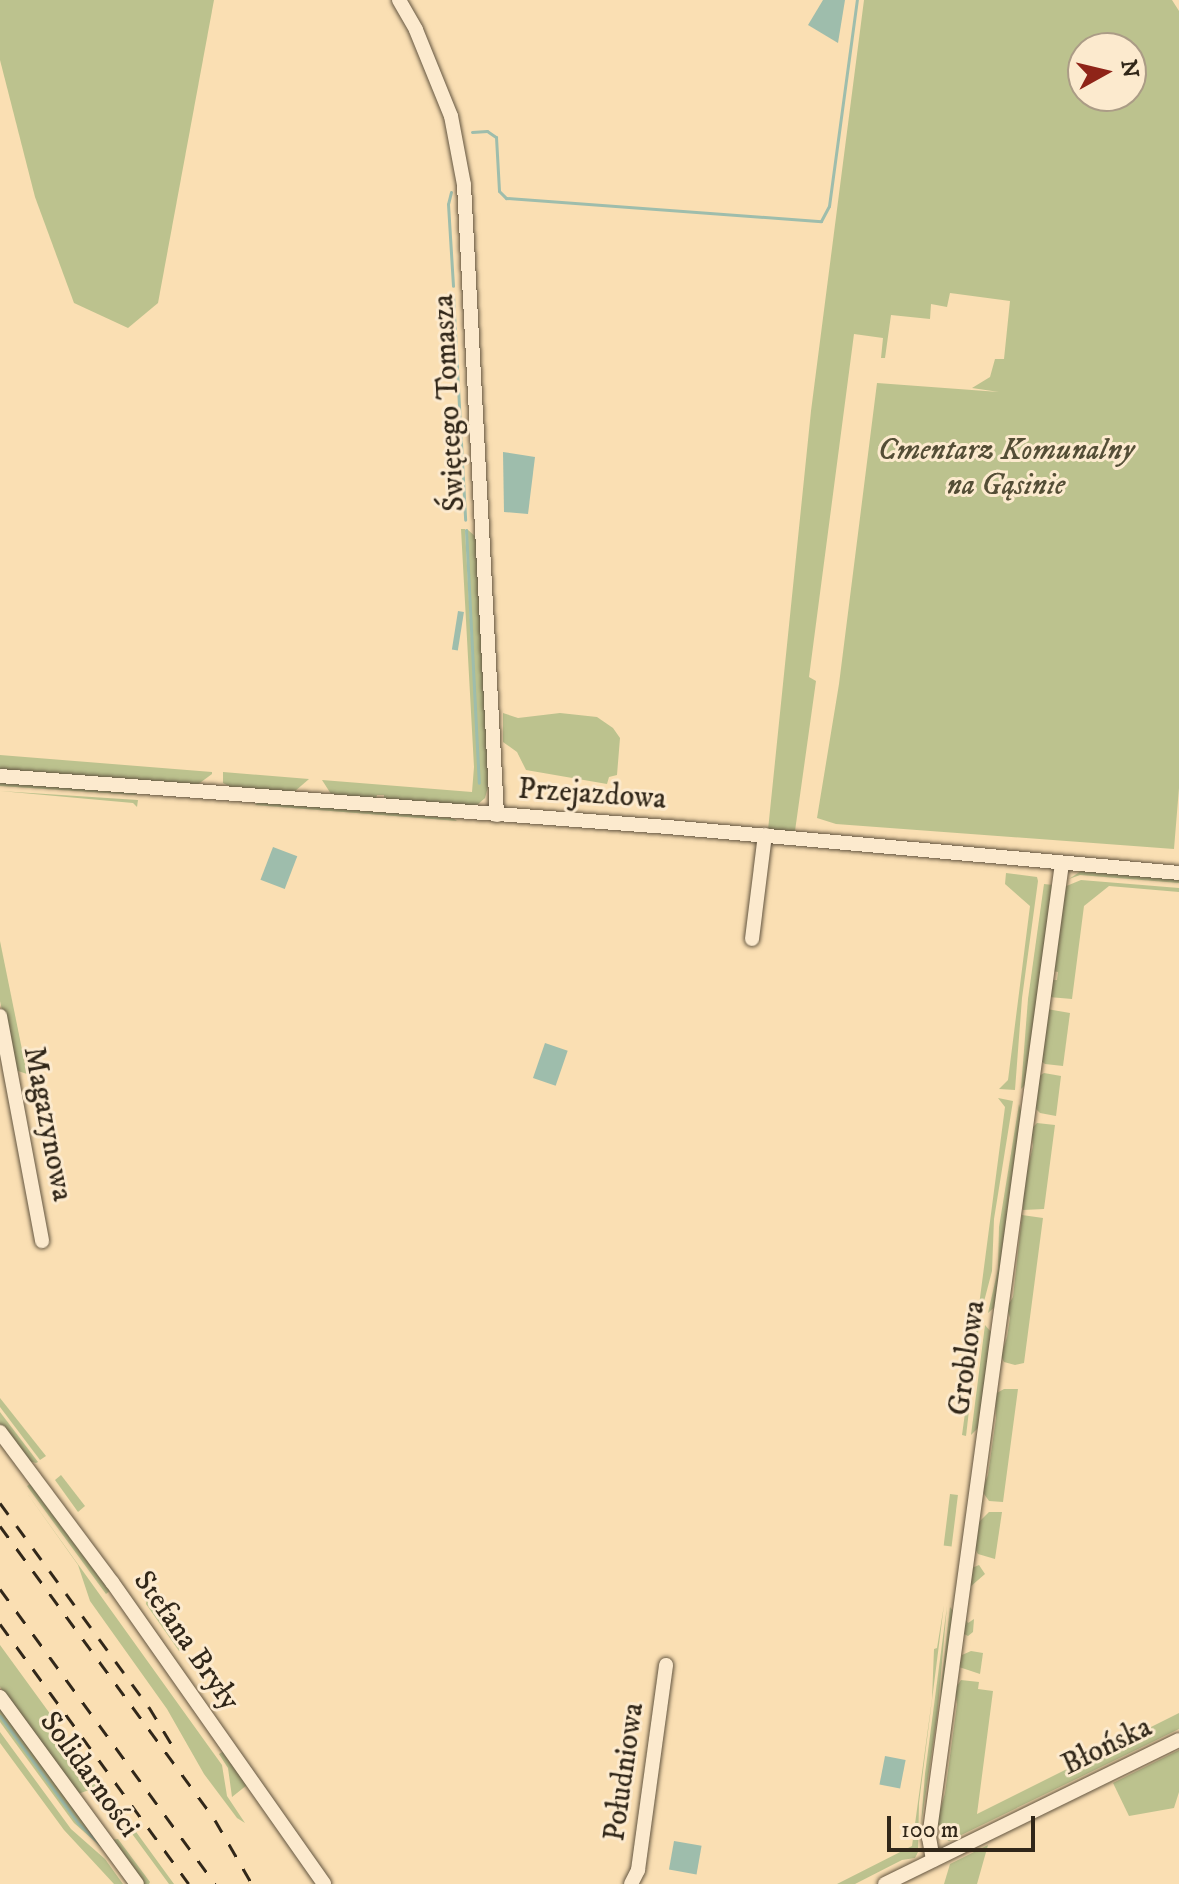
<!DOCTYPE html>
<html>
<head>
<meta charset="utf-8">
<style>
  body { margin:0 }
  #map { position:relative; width:1179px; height:1884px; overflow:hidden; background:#fadfb3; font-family:"IM FELL DW Pica",serif }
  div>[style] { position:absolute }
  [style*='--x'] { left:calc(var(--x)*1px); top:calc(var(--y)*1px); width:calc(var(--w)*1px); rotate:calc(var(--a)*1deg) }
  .green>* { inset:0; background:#bcc28e; transform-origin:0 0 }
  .water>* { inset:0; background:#9ebdac; transform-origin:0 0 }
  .stream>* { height:3px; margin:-1.5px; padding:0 1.5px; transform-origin:1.5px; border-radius:1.5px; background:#9ebdac }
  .roads { filter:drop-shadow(0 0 2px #635540) drop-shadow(0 0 2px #635540) }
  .minor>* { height:14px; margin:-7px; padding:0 7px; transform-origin:7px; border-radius:7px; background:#fceace }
  .rail>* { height:3px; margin-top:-1.5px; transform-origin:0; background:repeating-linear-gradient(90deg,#312719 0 14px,transparent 0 28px) }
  span { translate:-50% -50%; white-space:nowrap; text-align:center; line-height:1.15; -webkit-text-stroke:6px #fceace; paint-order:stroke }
  .street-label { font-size:30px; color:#312719 }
  .park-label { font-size:30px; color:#544e36; font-style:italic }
  .north { position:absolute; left:1067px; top:32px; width:80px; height:80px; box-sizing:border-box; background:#fceace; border:2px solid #ab9c86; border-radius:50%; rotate:82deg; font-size:22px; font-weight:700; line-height:32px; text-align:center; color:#312719 }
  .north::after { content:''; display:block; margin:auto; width:28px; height:36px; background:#8f2418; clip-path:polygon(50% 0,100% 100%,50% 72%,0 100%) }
  .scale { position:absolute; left:887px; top:1816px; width:148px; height:36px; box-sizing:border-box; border:4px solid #312719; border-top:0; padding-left:10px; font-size:24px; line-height:28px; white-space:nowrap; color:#312719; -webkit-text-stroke:6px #fceace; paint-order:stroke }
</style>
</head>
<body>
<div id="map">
  <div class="green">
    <i style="clip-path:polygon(0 0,214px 0,158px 303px,128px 328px,74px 303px,35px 197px,0 60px)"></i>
    <i style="clip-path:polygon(evenodd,864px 0,1172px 0,1179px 11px,1179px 788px,1174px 849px,836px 824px,817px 818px,839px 684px,877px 383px,999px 392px,972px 388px,990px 377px,995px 359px,1004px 359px,1010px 301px,950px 293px,947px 307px,931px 304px,930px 319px,891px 315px,885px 358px,881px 358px,883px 338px,854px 334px,809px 677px,816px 681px,795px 831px,768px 830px,811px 411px,864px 0,1083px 48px,1131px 48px,1131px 96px,1083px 96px,1083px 48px)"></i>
    <i style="clip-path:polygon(461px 529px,465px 529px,479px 783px,467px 529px,477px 538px,489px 783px,485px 798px,476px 806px,384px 800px,384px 795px,377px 795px,376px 799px,331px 794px,322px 780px,472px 792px,474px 767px)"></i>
    <i style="clip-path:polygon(503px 713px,518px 718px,560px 713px,597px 717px,613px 728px,620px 738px,617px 775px,609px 777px,607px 784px,526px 770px,517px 752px,503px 742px)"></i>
    <i style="clip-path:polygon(0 755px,212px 772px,212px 774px,197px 785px,0 770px)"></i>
    <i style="clip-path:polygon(223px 772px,309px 779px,294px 792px,235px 789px,223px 783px)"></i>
    <i style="clip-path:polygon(0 781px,135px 793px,136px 795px,0 786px)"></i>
    <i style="clip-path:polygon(0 791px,138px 800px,137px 807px,133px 803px)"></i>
    <i style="clip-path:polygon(260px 801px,453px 818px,457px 821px,255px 805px)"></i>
    <i style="clip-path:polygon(1081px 871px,1179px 878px,1179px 883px,1080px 875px,1069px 879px)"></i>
    <i style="clip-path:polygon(1006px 873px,1037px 877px,1038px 881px,1022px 998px,1015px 1090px,999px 1089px,1008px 1080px,1030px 906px,1005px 884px)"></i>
    <i style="clip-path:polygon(1081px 880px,1179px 888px,1179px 892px,1109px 886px,1084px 906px,1072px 999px,1049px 997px,1051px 980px,1057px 980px,1058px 972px,1052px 971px,1064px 887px)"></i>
    <i style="clip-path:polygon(1044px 884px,1053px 885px,1025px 1085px,1021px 1089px,1028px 999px)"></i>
    <i style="clip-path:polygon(0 941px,27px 1074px,15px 1070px,6px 1029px,0 1001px)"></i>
    <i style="clip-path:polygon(1047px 1009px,1070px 1013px,1063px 1066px,1045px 1064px,1040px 1060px)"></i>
    <i style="clip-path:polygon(1044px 1073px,1061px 1076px,1056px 1116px,1040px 1113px,1035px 1108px,1039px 1076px)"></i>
    <i style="clip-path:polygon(998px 1098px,1013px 1101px,994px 1219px,992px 1271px,981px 1313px,978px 1313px,1005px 1107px)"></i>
    <i style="clip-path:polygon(1019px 1104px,1022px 1114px,996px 1306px,988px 1313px,998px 1269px,999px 1227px)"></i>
    <i style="clip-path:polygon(1037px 1123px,1055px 1125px,1044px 1209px,1023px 1210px,1022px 1192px,1033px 1146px,1031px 1129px)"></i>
    <i style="clip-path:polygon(1022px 1215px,1043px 1218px,1024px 1363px,1015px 1365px,1004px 1362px,1001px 1356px,1007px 1337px,1010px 1318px,1007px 1307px,1013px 1297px)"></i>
    <i style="clip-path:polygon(977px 1325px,979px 1325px,966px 1436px,962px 1435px)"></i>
    <i style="clip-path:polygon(985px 1325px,991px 1332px,980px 1426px,971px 1435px)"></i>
    <i style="clip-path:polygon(1004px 1389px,1018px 1389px,1003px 1502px,989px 1501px,982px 1491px,988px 1475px,996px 1418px,995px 1394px)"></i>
    <i style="clip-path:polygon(0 1398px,46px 1456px,40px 1460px,0 1407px)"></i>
    <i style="clip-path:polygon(0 1412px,38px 1462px,36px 1463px,28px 1461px,0 1424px)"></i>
    <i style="clip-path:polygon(61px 1475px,85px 1506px,78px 1512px,55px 1480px)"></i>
    <i style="clip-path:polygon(30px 1484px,36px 1487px,111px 1590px,106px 1594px,27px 1486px)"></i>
    <i style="clip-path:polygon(24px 1489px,222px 1765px,227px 1796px,245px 1823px,237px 1818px,204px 1774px,167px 1709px,90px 1601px,78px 1565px)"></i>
    <i style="left:950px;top:1494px;width:8px;height:52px;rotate:7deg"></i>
    <i style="clip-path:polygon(989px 1512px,1002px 1512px,995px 1559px,978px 1554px,974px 1547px,977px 1524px)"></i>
    <i style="clip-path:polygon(979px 1565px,985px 1574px,970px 1587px,966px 1620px,968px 1623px,974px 1619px,973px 1632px,968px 1636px,964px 1634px,972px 1568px)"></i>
    <i style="clip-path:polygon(147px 1596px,157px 1610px,166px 1604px,190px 1645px,179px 1651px,146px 1604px)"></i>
    <i style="clip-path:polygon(944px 1605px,919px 1803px,918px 1852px,915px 1858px,902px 1860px,855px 1884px,837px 1884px,912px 1846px,932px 1699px,934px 1649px,937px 1648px)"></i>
    <i style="clip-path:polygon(947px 1606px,937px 1718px,921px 1825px,925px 1774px)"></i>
    <i style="clip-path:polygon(950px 1607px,953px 1611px,940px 1719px,941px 1687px)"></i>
    <i style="clip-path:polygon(0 1645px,174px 1884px,169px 1884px,116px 1812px,98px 1794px,89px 1790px,78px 1794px,0 1687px)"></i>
    <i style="clip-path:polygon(971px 1651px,983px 1653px,980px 1674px,959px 1667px,962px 1655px)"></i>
    <i style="clip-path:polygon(961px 1680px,979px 1682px,978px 1689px,993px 1691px,977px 1814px,1179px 1713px,1179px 1729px,949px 1841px,942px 1837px,941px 1825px,936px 1825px,945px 1793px,957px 1704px,955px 1689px)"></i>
    <i style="clip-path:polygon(0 1705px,110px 1855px,74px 1823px,0 1722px)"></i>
    <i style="clip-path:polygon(0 1732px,71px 1829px,105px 1859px,123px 1884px,114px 1884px,64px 1830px,0 1743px)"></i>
    <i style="clip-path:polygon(1179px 1750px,1179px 1792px,1174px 1808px,1129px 1816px,1113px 1783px)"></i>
    <i style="clip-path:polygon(224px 1751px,247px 1785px,232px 1797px,228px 1768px,219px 1754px)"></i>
    <i style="clip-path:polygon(118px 1839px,150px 1882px,149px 1884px,144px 1884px,111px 1840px)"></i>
    <i style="clip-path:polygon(988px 1845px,977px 1884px,944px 1884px,950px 1864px)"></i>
  </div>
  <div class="water">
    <i style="clip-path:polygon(823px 0,845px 0,838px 43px,808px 25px)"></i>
    <i style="clip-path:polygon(503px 452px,535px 457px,528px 514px,504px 512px)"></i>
    <i style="left:458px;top:611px;width:6px;height:39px;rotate:9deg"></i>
    <i style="left:273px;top:847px;width:26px;height:35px;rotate:21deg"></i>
    <i style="left:545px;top:1043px;width:24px;height:37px;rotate:19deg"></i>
    <i style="left:885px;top:1756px;width:21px;height:29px;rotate:11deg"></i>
    <i style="left:674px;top:1841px;width:28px;height:29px;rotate:10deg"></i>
  </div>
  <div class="stream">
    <i style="--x:472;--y:132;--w:15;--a:-4"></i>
    <i style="--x:487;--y:131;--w:11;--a:34"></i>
    <i style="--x:496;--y:137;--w:54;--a:86.8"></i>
    <i style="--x:499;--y:191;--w:10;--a:45"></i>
    <i style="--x:506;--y:198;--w:316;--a:4.2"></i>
    <i style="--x:821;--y:221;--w:17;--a:-62"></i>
    <i style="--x:829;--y:206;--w:208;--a:-82.3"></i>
    <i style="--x:451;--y:192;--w:12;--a:104"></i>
    <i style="--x:448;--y:204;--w:82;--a:86.5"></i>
    <i style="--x:453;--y:295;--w:225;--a:86.9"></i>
    <i style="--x:466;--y:530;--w:253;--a:87.1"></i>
    <i style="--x:0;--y:1716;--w:132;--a:53.9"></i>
    <i style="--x:78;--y:1823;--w:30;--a:44"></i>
  </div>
  <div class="roads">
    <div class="minor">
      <i style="--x:399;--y:0;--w:34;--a:60"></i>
      <i style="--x:416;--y:30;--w:93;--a:67.9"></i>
      <i style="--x:451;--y:116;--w:70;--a:79.3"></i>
      <i style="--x:464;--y:185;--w:631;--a:87"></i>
      <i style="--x:0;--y:776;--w:670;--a:4.37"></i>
      <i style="--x:668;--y:827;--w:513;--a:5.14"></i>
      <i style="--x:752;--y:939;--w:105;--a:-82.9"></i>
      <i style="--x:0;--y:1016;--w:229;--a:79.4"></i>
      <i style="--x:0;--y:1432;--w:187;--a:53.3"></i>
      <i style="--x:112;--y:1582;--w:369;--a:54.9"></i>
      <i style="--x:0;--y:1697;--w:232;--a:53.8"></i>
      <i style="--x:933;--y:1860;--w:22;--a:-100"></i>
      <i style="--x:929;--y:1838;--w:984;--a:-82.23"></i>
      <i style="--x:631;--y:1884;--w:16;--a:-63"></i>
      <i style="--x:638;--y:1870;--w:207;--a:-82.2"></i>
      <i style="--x:885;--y:1884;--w:327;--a:-26.1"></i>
    </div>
  </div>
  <div class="rail">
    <i style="--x:0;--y:1503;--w:253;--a:53.9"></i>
    <i style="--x:149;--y:1707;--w:50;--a:58.8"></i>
    <i style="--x:0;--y:1526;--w:364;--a:53.8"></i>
    <i style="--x:215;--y:1820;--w:74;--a:60"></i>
    <i style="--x:0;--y:1589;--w:365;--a:53.9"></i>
    <i style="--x:0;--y:1624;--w:321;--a:54"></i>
  </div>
  <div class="street-label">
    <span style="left:450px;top:403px;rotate:-93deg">Świętego Tomasza</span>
    <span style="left:592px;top:795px;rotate:4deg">Przejazdowa</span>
    <span style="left:47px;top:1124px;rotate:79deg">Magazynowa</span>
    <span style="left:968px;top:1358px;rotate:-82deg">Groblowa</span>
    <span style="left:186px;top:1641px;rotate:55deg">Stefana Bryły</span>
    <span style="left:1107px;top:1747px;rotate:-26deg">Błońska</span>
    <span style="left:625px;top:1772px;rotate:-82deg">Południowa</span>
    <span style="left:89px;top:1775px;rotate:54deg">Solidarności</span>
  </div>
  <div class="park-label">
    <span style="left:1006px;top:468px">Cmentarz Komunalny<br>na Gąsinie</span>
  </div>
  <div class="north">N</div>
  <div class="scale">100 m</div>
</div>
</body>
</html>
